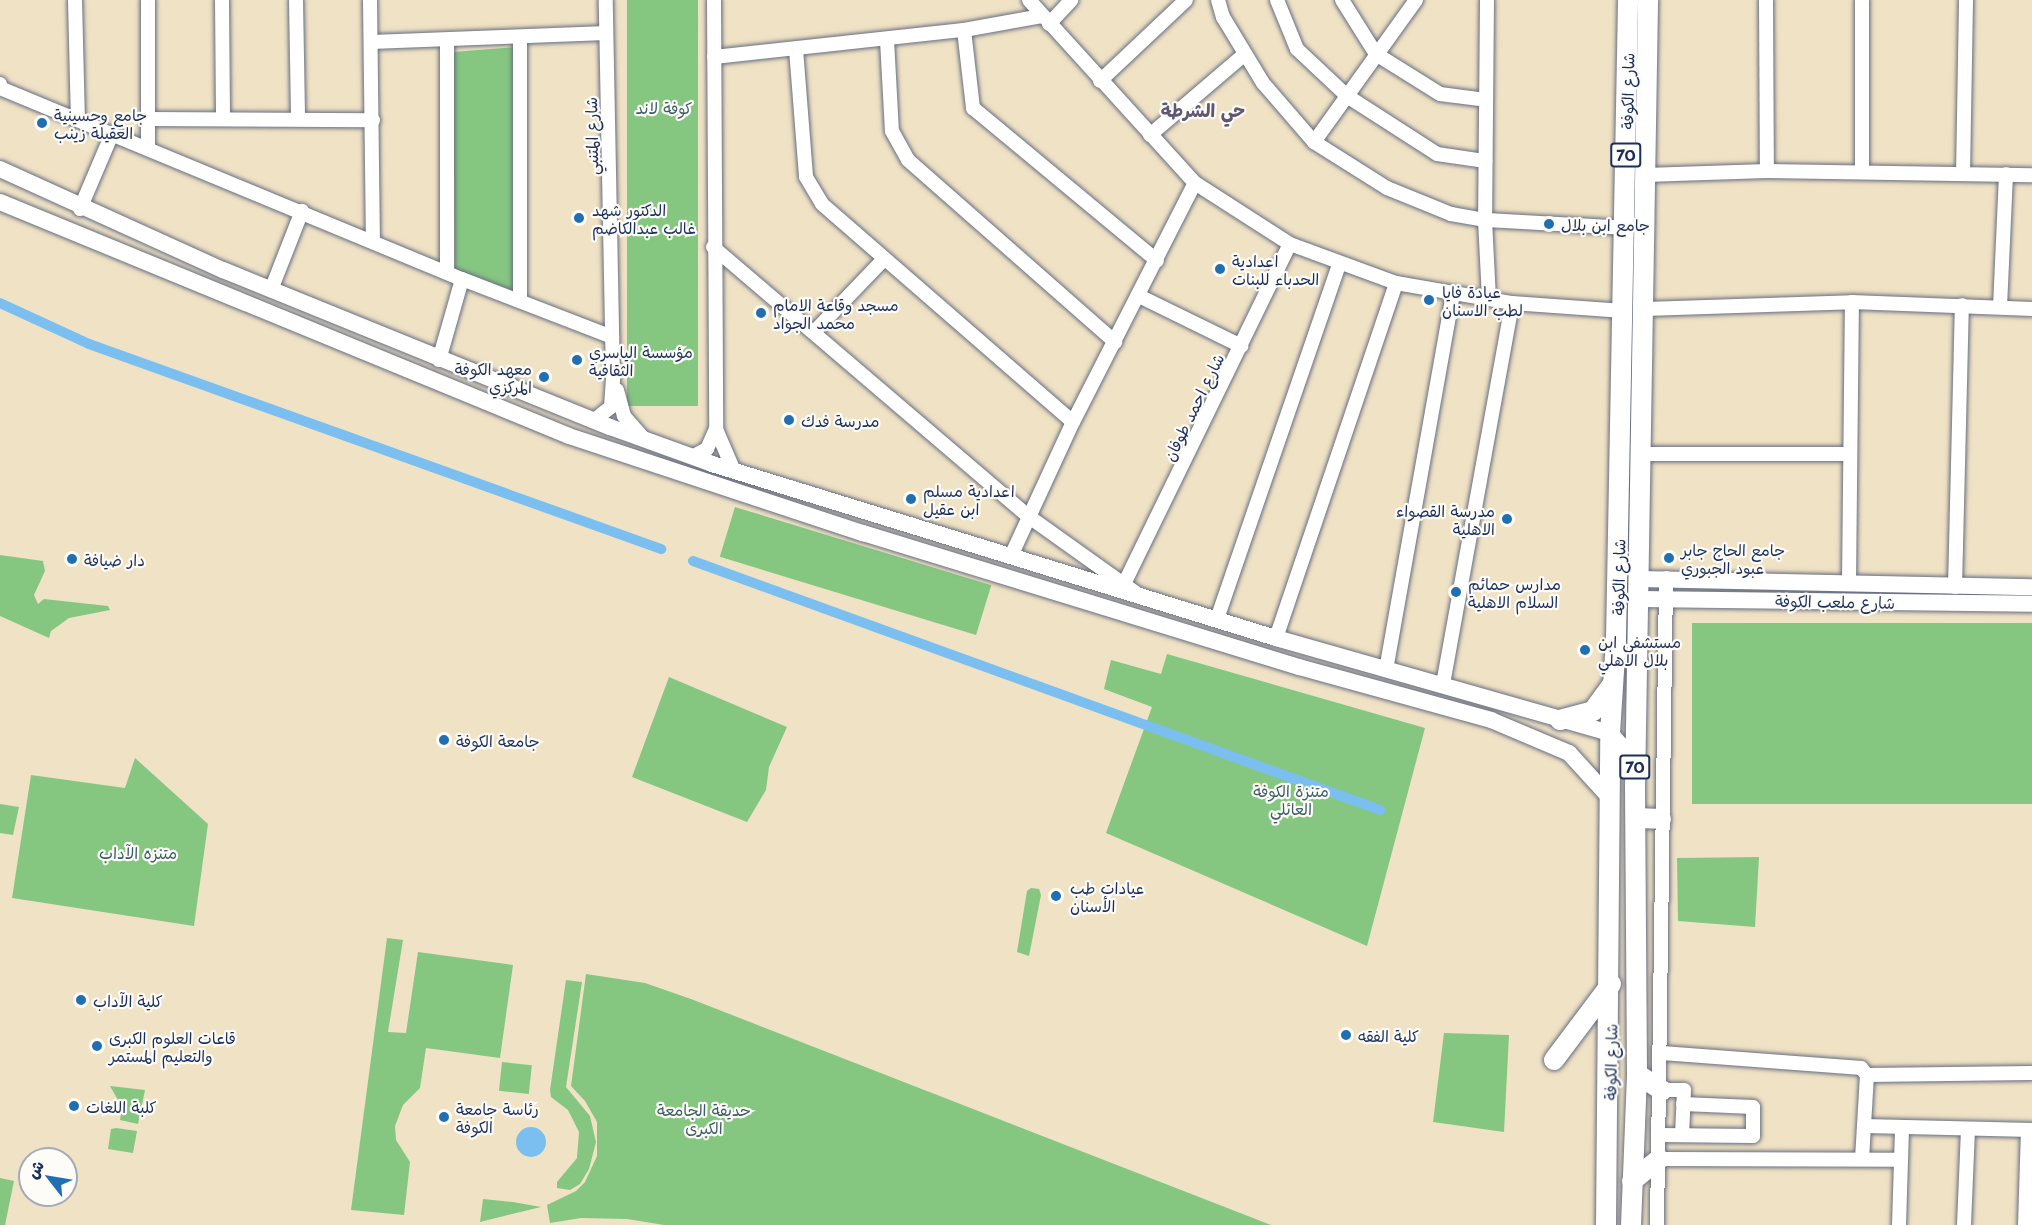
<!DOCTYPE html>
<html>
<head>
<meta charset="utf-8">
<style>
  body { margin:0 }
  #map { position:relative; width:2032px; height:1225px; overflow:hidden; background:#f0e2c4; font-family:"Playpen Sans","Playpen Sans Arabic",sans-serif }
  div>[style] { position:absolute }
  [style*='--x'] { left:calc(var(--x)*1px); top:calc(var(--y)*1px); width:calc(var(--w)*1px); rotate:calc(var(--a)*1deg) }
  .green>* { inset:0; background:#85c780; transform-origin:0 0 }
  .water>* { inset:0; background:#7bbff1 }
  .round { border-radius:50% }
  .canal>* { height:10px; margin:-5px; padding:0 5px; transform-origin:5px; border-radius:5px; background:#7bbff1 }
  .roads { filter:drop-shadow(0 0 2px #666e82) drop-shadow(0 0 2px #666e82) }
  .minor>* { height:14px; margin:-7px; padding:0 7px; transform-origin:7px; border-radius:7px; background:#fff }
  .major>* { height:16px; margin:-8px; padding:0 8px; transform-origin:8px; border-radius:8px; background:#fff }
  .highway>* { height:20px; margin:-10px; padding:0 10px; transform-origin:10px; border-radius:10px; background:#fff }
  .dots>* { width:16px; height:16px; translate:-50% -50%; box-sizing:border-box; border:3px solid #fdfcf7; border-radius:50% }
  span { translate:-50% -50%; white-space:nowrap; text-align:center; line-height:1.15; -webkit-text-stroke:4.5px #fdfcf7; paint-order:stroke }
  .shield-label span { padding:2px 4px; background:#fdfcf7; border:2px solid; border-radius:4px; -webkit-text-stroke-width:0 }
  .shield-label { font-size:15px; color:#1b2f5e; font-weight:700 }
  .street-label { font-size:16px; color:#1b2f5e }
  .park-label { font-size:16px; color:#3b5d68 }
  .poi-label { font-size:16px; color:#1b2f5e }
  .left { translate:0 -50%; text-align:left }
  .right { translate:-100% -50%; text-align:right }
  .neighbourhood-label { font-size:18px; color:#5f5875; font-weight:700 }
  .north { position:absolute; left:18px; top:1147px; width:60px; height:60px; box-sizing:border-box; background:#fdfcf7; border:2px solid #a3aaba; border-radius:50%; rotate:301deg; font-size:16px; font-weight:700; line-height:24px; text-align:center; color:#1b2f5e }
  .north::after { content:''; display:block; margin:auto; width:21px; height:27px; background:#1f6fb2; clip-path:polygon(50% 0,100% 100%,50% 72%,0 100%) }
</style>
</head>
<body>
<div id="map">
  <div class="green">
    <i style="left:627px;top:0;width:71px;height:406px"></i>
    <i style="clip-path:polygon(517px 47px,516px 293px,455px 270px,453px 52px)"></i>
    <i style="left:735px;top:507px;width:268px;height:52px;rotate:17deg"></i>
    <i style="clip-path:polygon(0 555px,43px 561px,45px 571px,34px 595px,38px 604px,44px 599px,108px 606px,110px 610px,69px 618px,51px 631px,49px 638px,0 616px)"></i>
    <i style="left:1692px;top:623px;width:340px;height:181px"></i>
    <i style="clip-path:polygon(1167px 654px,1425px 728px,1367px 946px,1106px 833px,1152px 707px,1104px 689px,1111px 660px,1161px 674px)"></i>
    <i style="clip-path:polygon(669px 677px,787px 727px,769px 767px,766px 790px,747px 822px,632px 777px)"></i>
    <i style="clip-path:polygon(135px 758px,208px 824px,194px 926px,12px 898px,31px 775px,125px 788px)"></i>
    <i style="clip-path:polygon(0 804px,19px 807px,13px 835px,0 833px)"></i>
    <i style="clip-path:polygon(1759px 857px,1755px 927px,1678px 921px,1677px 858px)"></i>
    <i style="clip-path:polygon(1031px 888px,1039px 889px,1041px 895px,1029px 956px,1017px 952px,1027px 891px)"></i>
    <i style="clip-path:polygon(387px 938px,403px 940px,388px 1032px,406px 1033px,418px 952px,513px 965px,500px 1058px,426px 1048px,420px 1088px,403px 1105px,395px 1126px,396px 1140px,410px 1162px,404px 1215px,351px 1210px)"></i>
    <i style="clip-path:polygon(586px 974px,645px 983px,691px 999px,1271px 1225px,664px 1225px,627px 1219px,581px 1218px,550px 1223px,547px 1205px,576px 1191px,585px 1182px,597px 1156px,597px 1122px,585px 1101px,571px 1086px)"></i>
    <i style="clip-path:polygon(566px 980px,582px 982px,566px 1087px,590px 1116px,596px 1142px,589px 1169px,580px 1184px,570px 1190px,557px 1188px,557px 1182px,577px 1158px,579px 1132px,568px 1110px,551px 1097px,550px 1090px)"></i>
    <i style="clip-path:polygon(1444px 1033px,1509px 1035px,1504px 1132px,1433px 1122px)"></i>
    <i style="left:502px;top:1062px;width:30px;height:29px;rotate:6deg"></i>
    <i style="clip-path:polygon(110px 1086px,145px 1090px,138px 1124px,120px 1120px,122px 1107px)"></i>
    <i style="clip-path:polygon(116px 1128px,137px 1131px,133px 1153px,108px 1149px,111px 1129px)"></i>
    <i style="clip-path:polygon(0 1178px,14px 1181px,5px 1225px,0 1225px)"></i>
    <i style="clip-path:polygon(483px 1199px,513px 1202px,541px 1207px,480px 1222px)"></i>
  </div>
  <div class="water">
    <i class="round" style="left:516px;top:1127px;width:30px;height:30px"></i>
  </div>
  <div class="canal">
    <i style="--x:0;--y:303;--w:98;--a:24.7"></i>
    <i style="--x:89;--y:344;--w:608;--a:19.72"></i>
    <i style="--x:693;--y:561;--w:731;--a:19.92"></i>
  </div>
  <div class="roads">
    <div class="minor">
      <i style="--x:75;--y:0;--w:120;--a:88.6"></i>
      <i style="--x:222;--y:0;--w:119;--a:89.5"></i>
      <i style="--x:296;--y:0;--w:119;--a:89"></i>
      <i style="--x:370;--y:0;--w:240;--a:89.3"></i>
      <i style="--x:714;--y:0;--w:429;--a:89.7"></i>
      <i style="--x:716;--y:429;--w:46;--a:66.8"></i>
      <i style="--x:1029;--y:0;--w:247;--a:47.8"></i>
      <i style="--x:1195;--y:183;--w:113;--a:32.7"></i>
      <i style="--x:1290;--y:244;--w:113;--a:20.2"></i>
      <i style="--x:1396;--y:283;--w:118;--a:9.8"></i>
      <i style="--x:1512;--y:303;--w:112;--a:4.1"></i>
      <i style="--x:1218;--y:0;--w:18;--a:74"></i>
      <i style="--x:1223;--y:17;--w:77;--a:58.8"></i>
      <i style="--x:1263;--y:83;--w:78;--a:49.2"></i>
      <i style="--x:1314;--y:142;--w:86;--a:32.2"></i>
      <i style="--x:1387;--y:188;--w:69;--a:22.1"></i>
      <i style="--x:1451;--y:214;--w:35;--a:10"></i>
      <i style="--x:1485;--y:220;--w:141;--a:3.2"></i>
      <i style="--x:1277;--y:0;--w:53;--a:67.8"></i>
      <i style="--x:1297;--y:49;--w:69;--a:43.2"></i>
      <i style="--x:1347;--y:96;--w:107;--a:32.8"></i>
      <i style="--x:1437;--y:154;--w:49;--a:8.3"></i>
      <i style="--x:1342;--y:0;--w:64;--a:57.8"></i>
      <i style="--x:1376;--y:54;--w:75;--a:32"></i>
      <i style="--x:1440;--y:94;--w:46;--a:7.4"></i>
      <i style="--x:1487;--y:0;--w:220;--a:90.5"></i>
      <i style="--x:1485;--y:220;--w:79;--a:87.1"></i>
      <i style="--x:1766;--y:0;--w:171;--a:89.7"></i>
      <i style="--x:1862;--y:0;--w:172;--a:90"></i>
      <i style="--x:1049;--y:24;--w:33;--a:-47"></i>
      <i style="--x:964;--y:30;--w:79;--a:83.4"></i>
      <i style="--x:973;--y:108;--w:239;--a:39.7"></i>
      <i style="--x:887;--y:40;--w:91;--a:86.9"></i>
      <i style="--x:892;--y:131;--w:33;--a:61"></i>
      <i style="--x:908;--y:160;--w:276;--a:41.3"></i>
      <i style="--x:447;--y:41;--w:231;--a:90"></i>
      <i style="--x:372;--y:42;--w:234;--a:-2.2"></i>
      <i style="--x:796;--y:49;--w:128;--a:85.5"></i>
      <i style="--x:806;--y:177;--w:31;--a:59"></i>
      <i style="--x:822;--y:204;--w:332;--a:41"></i>
      <i style="--x:714;--y:57;--w:251;--a:-6.2"></i>
      <i style="--x:964;--y:30;--w:79;--a:-10.2"></i>
      <i style="--x:1100;--y:81;--w:118;--a:-43.3"></i>
      <i style="--x:0;--y:84;--w:4;--a:90"></i>
      <i style="--x:0;--y:88;--w:500;--a:22.5"></i>
      <i style="--x:462;--y:279;--w:161;--a:21.1"></i>
      <i style="--x:148;--y:119;--w:225;--a:0.3"></i>
      <i style="--x:1150;--y:135;--w:125;--a:-40.5"></i>
      <i style="--x:1314;--y:142;--w:175;--a:-54.3"></i>
      <i style="--x:148;--y:148;--w:148;--a:-90"></i>
      <i style="--x:1963;--y:174;--w:174;--a:-89"></i>
      <i style="--x:1645;--y:175;--w:122;--a:-1.9"></i>
      <i style="--x:1767;--y:171;--w:265;--a:0.9"></i>
      <i style="--x:80;--y:209;--w:82;--a:-66.9"></i>
      <i style="--x:713;--y:247;--w:414;--a:40.5"></i>
      <i style="--x:1028;--y:516;--w:133;--a:35.5"></i>
      <i style="--x:271;--y:290;--w:85;--a:-68.6"></i>
      <i style="--x:1139;--y:296;--w:114;--a:26.1"></i>
      <i style="--x:520;--y:301;--w:264;--a:-90"></i>
      <i style="--x:2000;--y:307;--w:133;--a:-87.4"></i>
      <i style="--x:1645;--y:309;--w:207;--a:-1.9"></i>
      <i style="--x:1852;--y:302;--w:180;--a:2.2"></i>
      <i style="--x:814;--y:332;--w:100;--a:-46.2"></i>
      <i style="--x:439;--y:360;--w:84;--a:-74.1"></i>
      <i style="--x:617;--y:390;--w:27;--a:75"></i>
      <i style="--x:624;--y:416;--w:30;--a:49"></i>
      <i style="--x:593;--y:421;--w:23;--a:-38"></i>
      <i style="--x:611;--y:407;--w:27;--a:-86"></i>
      <i style="--x:613;--y:380;--w:380;--a:-91.1"></i>
      <i style="--x:1643;--y:454;--w:206;--a:0"></i>
      <i style="--x:692;--y:457;--w:17;--a:-28"></i>
      <i style="--x:707;--y:449;--w:22;--a:-66"></i>
      <i style="--x:1011;--y:556;--w:148;--a:-65.2"></i>
      <i style="--x:1073;--y:422;--w:268;--a:-63"></i>
      <i style="--x:1849;--y:582;--w:280;--a:-89.4"></i>
      <i style="--x:1124;--y:584;--w:378;--a:-64"></i>
      <i style="--x:1955;--y:587;--w:282;--a:-88.6"></i>
      <i style="--x:1217;--y:619;--w:375;--a:-71"></i>
      <i style="--x:1276;--y:638;--w:375;--a:-71.3"></i>
      <i style="--x:1386;--y:670;--w:383;--a:-79.9"></i>
      <i style="--x:1443;--y:684;--w:387;--a:-79.7"></i>
      <i style="--x:1662;--y:1053;--w:200;--a:4.3"></i>
      <i style="--x:1861;--y:1068;--w:9;--a:49"></i>
      <i style="--x:1867;--y:1075;--w:83;--a:93.4"></i>
      <i style="--x:1867;--y:1075;--w:165;--a:-0.7"></i>
      <i style="--x:1662;--y:1090;--w:22;--a:0"></i>
      <i style="--x:1684;--y:1090;--w:45;--a:92.5"></i>
      <i style="--x:1864;--y:1126;--w:168;--a:1.4"></i>
      <i style="--x:1660;--y:1135;--w:93;--a:0.6"></i>
      <i style="--x:1753;--y:1136;--w:29;--a:-90"></i>
      <i style="--x:1753;--y:1107;--w:70;--a:-177.5"></i>
      <i style="--x:1659;--y:1159;--w:242;--a:0.2"></i>
      <i style="--x:1657;--y:1225;--w:647;--a:-89.2"></i>
      <i style="--x:1899;--y:1225;--w:96;--a:-88.2"></i>
      <i style="--x:1964;--y:1225;--w:95;--a:-87.6"></i>
      <i style="--x:2025;--y:1225;--w:95;--a:-88.2"></i>
    </div>
    <div class="major">
      <i style="--x:0;--y:169;--w:245;--a:24.4"></i>
      <i style="--x:223;--y:270;--w:418;--a:22.1"></i>
      <i style="--x:610;--y:427;--w:109;--a:19.9"></i>
      <i style="--x:712;--y:464;--w:590;--a:17.15"></i>
      <i style="--x:1276;--y:638;--w:347;--a:15.9"></i>
      <i style="--x:1610;--y:733;--w:25;--a:48"></i>
      <i style="--x:1627;--y:752;--w:20;--a:75"></i>
      <i style="--x:0;--y:202;--w:615;--a:22.35"></i>
      <i style="--x:569;--y:436;--w:310;--a:18.3"></i>
      <i style="--x:863;--y:533;--w:456;--a:17.1"></i>
      <i style="--x:1299;--y:667;--w:199;--a:15.4"></i>
      <i style="--x:1491;--y:720;--w:85;--a:22.9"></i>
      <i style="--x:1569;--y:753;--w:62;--a:47.6"></i>
      <i style="--x:1640;--y:579;--w:392;--a:1.2"></i>
      <i style="--x:1639;--y:599;--w:393;--a:0.7"></i>
    </div>
    <div class="highway">
      <i style="--x:1560;--y:720;--w:34;--a:-15"></i>
      <i style="--x:1593;--y:711;--w:32;--a:-54"></i>
      <i style="--x:1636;--y:818;--w:25;--a:2"></i>
      <i style="--x:1554;--y:1060;--w:95;--a:-53.1"></i>
      <i style="--x:1637;--y:1074;--w:30;--a:33"></i>
      <i style="--x:1632;--y:1181;--w:35;--a:-39"></i>
      <i style="--x:1606;--y:1225;--w:492;--a:-89.5"></i>
      <i style="--x:1610;--y:733;--w:94;--a:-86.3"></i>
      <i style="--x:1616;--y:639;--w:639;--a:-88.92"></i>
      <i style="--x:1631;--y:1225;--w:151;--a:-87.7"></i>
      <i style="--x:1637;--y:1074;--w:286;--a:-90.4"></i>
      <i style="--x:1635;--y:788;--w:788;--a:-89.05"></i>
    </div>
  </div>
  <div class="dots">
    <i style="left:42px;top:123px;background:#1f6fb2"></i>
    <i style="left:579px;top:218px;background:#1f6fb2"></i>
    <i style="left:1549px;top:224px;background:#1f6fb2"></i>
    <i style="left:1220px;top:269px;background:#1f6fb2"></i>
    <i style="left:1429px;top:300px;background:#1f6fb2"></i>
    <i style="left:761px;top:313px;background:#1f6fb2"></i>
    <i style="left:577px;top:360px;background:#1f6fb2"></i>
    <i style="left:544px;top:377px;background:#1f6fb2"></i>
    <i style="left:789px;top:420px;background:#1f6fb2"></i>
    <i style="left:911px;top:499px;background:#1f6fb2"></i>
    <i style="left:1507px;top:519px;background:#1f6fb2"></i>
    <i style="left:1669px;top:558px;background:#1f6fb2"></i>
    <i style="left:72px;top:559px;background:#1f6fb2"></i>
    <i style="left:1456px;top:592px;background:#1f6fb2"></i>
    <i style="left:1585px;top:650px;background:#1f6fb2"></i>
    <i style="left:444px;top:740px;background:#1f6fb2"></i>
    <i style="left:1056px;top:896px;background:#1f6fb2"></i>
    <i style="left:81px;top:1000px;background:#1f6fb2"></i>
    <i style="left:1346px;top:1035px;background:#1f6fb2"></i>
    <i style="left:97px;top:1046px;background:#1f6fb2"></i>
    <i style="left:74px;top:1106px;background:#1f6fb2"></i>
    <i style="left:444px;top:1117px;background:#1f6fb2"></i>
  </div>
  <div class="shield-label">
    <span style="left:1626px;top:155px">70</span>
    <span style="left:1635px;top:767px">70</span>
  </div>
  <div class="street-label">
    <span style="left:1627px;top:91px;rotate:-89deg">شارع الكوفة</span>
    <span style="left:591px;top:136px;rotate:-91deg">شارع المتنبي</span>
    <span style="left:1193px;top:407px;rotate:-64deg">شارع احمد طوفان</span>
    <span style="left:1618px;top:577px;rotate:-89deg">شارع الكوفة</span>
    <span style="left:1835px;top:601px;rotate:1deg">شارع ملعب الكوفة</span>
    <span style="left:1610px;top:1062px;rotate:-89deg">شارع الكوفة</span>
  </div>
  <div class="park-label">
    <span style="left:664px;top:107px">كوفة لاند</span>
    <span style="left:1291px;top:799px">متنزة الكوفة<br>العائلي</span>
    <span style="left:138px;top:852px">متنزه الآداب</span>
    <span style="left:704px;top:1118px">حديقة الجامعة<br>الكبرى</span>
  </div>
  <div class="poi-label">
    <span class="left" style="left:54px;top:123px">جامع وحسينية<br>العقيلة زينب</span>
    <span class="left" style="left:592px;top:218px">الدكتور شهد<br>غالب عبدالكاضم</span>
    <span class="left" style="left:1561px;top:224px">جامع ابن بلال</span>
    <span class="left" style="left:1232px;top:269px">اعدادية<br>الحدباء للبنات</span>
    <span class="left" style="left:1442px;top:300px">عيادة فايا<br>لطب الاسنان</span>
    <span class="left" style="left:773px;top:313px">مسجد وقاعة الامام<br>محمد الجواد</span>
    <span class="left" style="left:589px;top:360px">مؤسسة الياسري<br>الثقافية</span>
    <span class="right" style="left:532px;top:377px">معهد الكوفة<br>المركزي</span>
    <span class="left" style="left:801px;top:420px">مدرسة فدك</span>
    <span class="left" style="left:923px;top:499px">اعدادية مسلم<br>ابن عقيل</span>
    <span class="right" style="left:1495px;top:519px">مدرسة القصواء<br>الاهلية</span>
    <span class="left" style="left:1681px;top:558px">جامع الحاج جابر<br>عبود الجبوري</span>
    <span class="left" style="left:84px;top:559px">دار ضيافة</span>
    <span class="left" style="left:1468px;top:592px">مدارس حمائم<br>السلام الاهلية</span>
    <span class="left" style="left:1598px;top:650px">مستشفى ابن<br>بلال الاهلي</span>
    <span class="left" style="left:456px;top:740px">جامعة الكوفة</span>
    <span class="left" style="left:1070px;top:896px">عيادات طب<br>الأسنان</span>
    <span class="left" style="left:93px;top:1000px">كلية الآداب</span>
    <span class="left" style="left:1358px;top:1035px">كلية الفقه</span>
    <span class="left" style="left:109px;top:1046px">قاعات العلوم الكبرى<br>والتعليم المستمر</span>
    <span class="left" style="left:86px;top:1106px">كلبة اللغات</span>
    <span class="left" style="left:456px;top:1117px">رئاسة جامعة<br>الكوفة</span>
  </div>
  <div class="neighbourhood-label">
    <span style="left:1203px;top:110px">حي الشرطة</span>
  </div>
  <div class="north">ش</div>
</div>
</body>
</html>
